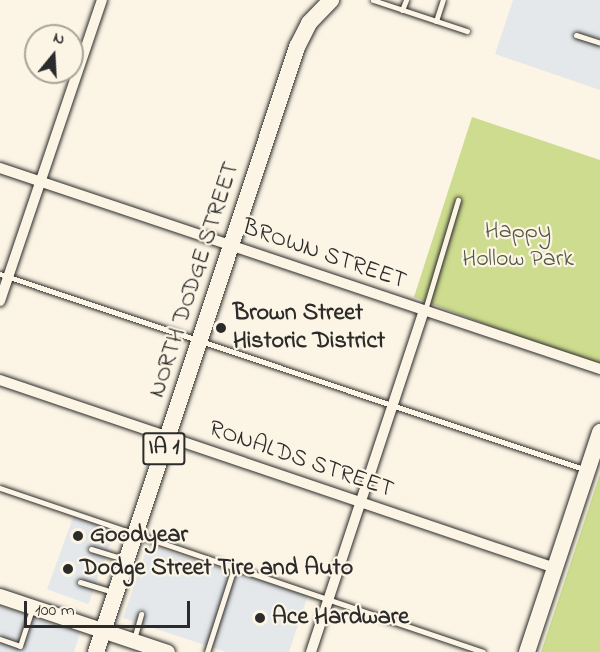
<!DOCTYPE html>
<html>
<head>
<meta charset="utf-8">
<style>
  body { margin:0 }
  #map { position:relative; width:600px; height:652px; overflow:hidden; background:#fcf5e5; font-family:"Indie Flower",sans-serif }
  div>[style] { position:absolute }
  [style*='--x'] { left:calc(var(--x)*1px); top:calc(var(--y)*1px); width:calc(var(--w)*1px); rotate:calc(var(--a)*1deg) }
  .built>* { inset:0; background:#e5e8ea; transform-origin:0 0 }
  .green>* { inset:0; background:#cedc8f }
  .roads { filter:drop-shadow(0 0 2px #2b2b2b) drop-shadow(0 0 2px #2b2b2b) }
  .lane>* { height:5px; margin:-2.5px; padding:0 2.5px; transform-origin:2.5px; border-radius:2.5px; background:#fcf5e5 }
  .street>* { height:10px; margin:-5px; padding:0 5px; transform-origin:5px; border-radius:5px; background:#fcf5e5 }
  .secondary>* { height:15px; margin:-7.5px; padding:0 7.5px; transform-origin:7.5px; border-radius:7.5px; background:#fcf5e5 }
  .primary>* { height:16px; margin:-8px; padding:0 8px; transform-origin:8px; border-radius:8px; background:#fcf5e5 }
  .dots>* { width:16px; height:16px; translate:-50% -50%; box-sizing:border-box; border:3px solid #fcf5e5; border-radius:50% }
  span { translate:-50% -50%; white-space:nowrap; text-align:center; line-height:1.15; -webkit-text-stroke:4.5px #fcf5e5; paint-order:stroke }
  .shield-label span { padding:2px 4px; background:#fcf5e5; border:2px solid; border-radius:4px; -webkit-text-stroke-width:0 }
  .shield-label { font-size:22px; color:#2b2b2b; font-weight:700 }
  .park-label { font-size:24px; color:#545744 }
  .street-label { font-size:24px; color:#2b2b2b }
  .poi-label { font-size:24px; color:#2b2b2b; font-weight:700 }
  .left { translate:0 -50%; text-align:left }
  .north { position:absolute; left:24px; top:24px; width:60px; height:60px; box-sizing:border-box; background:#fcf5e5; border:2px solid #a8a49b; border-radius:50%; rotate:18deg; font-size:16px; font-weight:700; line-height:24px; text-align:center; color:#2b2b2b }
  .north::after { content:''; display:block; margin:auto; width:21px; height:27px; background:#2b2b2b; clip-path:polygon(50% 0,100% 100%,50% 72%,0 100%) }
  .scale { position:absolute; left:24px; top:601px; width:166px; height:27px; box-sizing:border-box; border:3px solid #2b2b2b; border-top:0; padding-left:8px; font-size:18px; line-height:21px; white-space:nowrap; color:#2b2b2b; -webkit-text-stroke:4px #fcf5e5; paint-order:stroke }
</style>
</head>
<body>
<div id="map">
  <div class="built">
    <i style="clip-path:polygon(513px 0,600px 0,600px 90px,495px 54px)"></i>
    <i style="left:74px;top:515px;width:44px;height:79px;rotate:20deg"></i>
    <i style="clip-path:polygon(148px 545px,308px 595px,289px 652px,226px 652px,123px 618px)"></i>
    <i style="clip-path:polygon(0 606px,80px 633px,74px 652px,0 652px)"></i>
  </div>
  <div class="green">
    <i style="clip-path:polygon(472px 117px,600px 160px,600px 368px,414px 297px)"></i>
    <i style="clip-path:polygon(600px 474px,600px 652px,541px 652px)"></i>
  </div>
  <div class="roads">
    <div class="lane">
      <i style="--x:373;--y:0;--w:99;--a:18.3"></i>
      <i style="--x:402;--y:10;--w:11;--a:-68"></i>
      <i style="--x:436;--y:21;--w:22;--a:-72"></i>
      <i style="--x:576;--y:35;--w:25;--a:18"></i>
      <i style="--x:0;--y:274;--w:618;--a:18.49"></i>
      <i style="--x:425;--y:310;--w:115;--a:-73.3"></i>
      <i style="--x:0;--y:488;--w:510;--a:18.75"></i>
      <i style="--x:91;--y:549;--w:34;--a:17"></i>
      <i style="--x:80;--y:582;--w:34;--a:17"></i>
      <i style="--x:0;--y:639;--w:21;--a:19"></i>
      <i style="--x:20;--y:646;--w:40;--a:-72"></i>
      <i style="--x:134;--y:639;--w:26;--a:-74"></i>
      <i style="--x:207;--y:652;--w:88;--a:-72.2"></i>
    </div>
    <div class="street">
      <i style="--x:0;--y:168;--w:633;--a:18.52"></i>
      <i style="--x:0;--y:301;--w:318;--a:-71.3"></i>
      <i style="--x:0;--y:380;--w:586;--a:18.71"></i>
      <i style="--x:311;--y:652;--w:359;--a:-71.7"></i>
    </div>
    <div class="secondary">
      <i style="--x:0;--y:596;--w:176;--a:18.5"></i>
    </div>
    <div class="primary">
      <i style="--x:96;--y:652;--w:638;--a:-71.62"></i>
      <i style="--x:297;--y:47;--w:27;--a:-63"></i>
      <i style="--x:309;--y:23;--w:32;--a:-46"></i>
      <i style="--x:527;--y:652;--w:232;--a:-71.6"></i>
    </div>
  </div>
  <div class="dots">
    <i style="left:221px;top:328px;background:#2b2b2b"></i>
    <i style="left:78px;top:536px;background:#2b2b2b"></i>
    <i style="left:68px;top:569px;background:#2b2b2b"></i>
    <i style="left:260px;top:618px;background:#2b2b2b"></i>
  </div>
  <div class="shield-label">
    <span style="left:164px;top:449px">IA 1</span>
  </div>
  <div class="park-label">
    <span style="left:518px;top:246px">Happy<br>Hollow Park</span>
  </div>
  <div class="street-label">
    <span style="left:324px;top:255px;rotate:19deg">BROWN STREET</span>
    <span style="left:195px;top:280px;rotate:-72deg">NORTH DODGE STREET</span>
    <span style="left:301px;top:460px;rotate:19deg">RONALDS STREET</span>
  </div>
  <div class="poi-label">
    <span class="left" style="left:233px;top:328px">Brown Street<br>Historic District</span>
    <span class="left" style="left:90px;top:536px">Goodyear</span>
    <span class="left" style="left:80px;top:569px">Dodge Street Tire and Auto</span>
    <span class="left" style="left:272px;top:618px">Ace Hardware</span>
  </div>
  <div class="north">N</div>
  <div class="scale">100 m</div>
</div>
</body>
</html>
